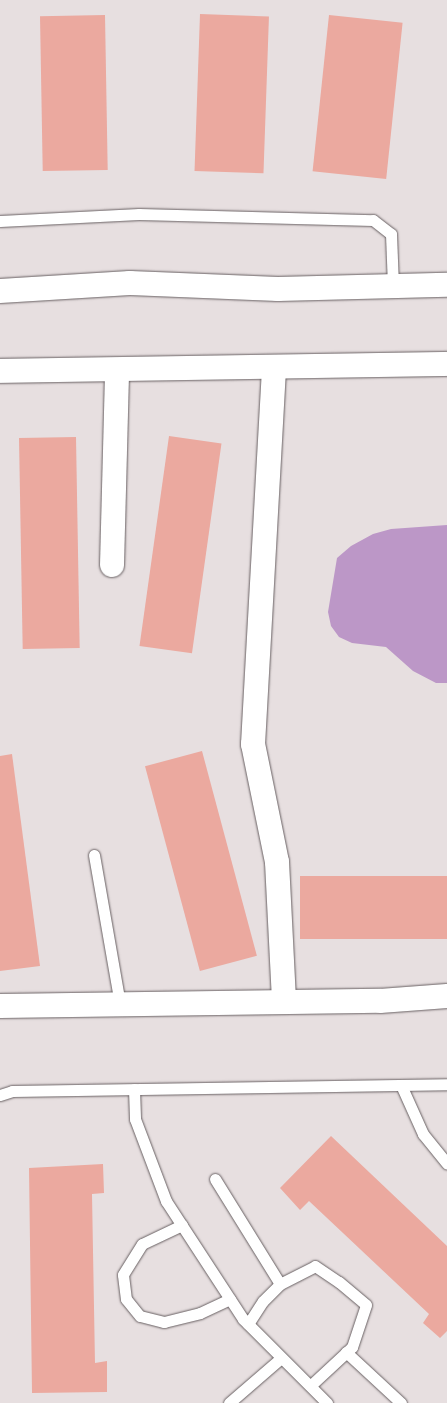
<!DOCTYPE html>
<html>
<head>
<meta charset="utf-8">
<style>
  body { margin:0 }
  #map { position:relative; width:447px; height:1403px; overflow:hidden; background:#e7dfe0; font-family:"Alegreya Sans",sans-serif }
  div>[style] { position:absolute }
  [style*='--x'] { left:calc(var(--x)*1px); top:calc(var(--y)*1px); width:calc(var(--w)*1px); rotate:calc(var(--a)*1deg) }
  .water>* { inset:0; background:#bc97c7 }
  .building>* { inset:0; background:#eba99f; transform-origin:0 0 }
  .roads { filter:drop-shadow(0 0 1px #686062) drop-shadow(0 0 1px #686062) }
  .service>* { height:11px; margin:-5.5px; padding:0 5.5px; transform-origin:5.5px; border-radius:5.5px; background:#fff }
  .minor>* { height:24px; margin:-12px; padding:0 12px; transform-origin:12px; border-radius:12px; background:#fff }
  span { translate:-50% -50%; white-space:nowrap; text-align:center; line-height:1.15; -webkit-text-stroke:4px #f4eced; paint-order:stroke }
</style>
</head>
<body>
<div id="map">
  <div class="water">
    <i style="clip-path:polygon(447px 525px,447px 683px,436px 683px,413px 671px,386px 647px,352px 643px,339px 637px,331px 626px,328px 612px,337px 558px,351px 546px,373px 534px,391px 529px)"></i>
  </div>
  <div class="building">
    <i style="left:200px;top:14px;width:69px;height:157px;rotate:2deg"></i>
    <i style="left:105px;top:15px;width:155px;height:65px;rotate:89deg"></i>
    <i style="left:329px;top:15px;width:74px;height:157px;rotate:6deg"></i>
    <i style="left:169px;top:436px;width:53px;height:212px;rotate:8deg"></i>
    <i style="left:76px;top:437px;width:211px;height:57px;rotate:89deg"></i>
    <i style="left:202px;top:751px;width:212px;height:59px;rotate:75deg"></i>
    <i style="clip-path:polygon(12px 754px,40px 966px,0 971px,0 756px)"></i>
    <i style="left:447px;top:876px;width:63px;height:147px;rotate:90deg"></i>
    <i style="clip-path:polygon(331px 1136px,447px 1246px,447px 1331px,440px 1338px,423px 1323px,429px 1314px,309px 1201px,300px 1210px,280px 1188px)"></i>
    <i style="clip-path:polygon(103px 1164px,104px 1193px,92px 1194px,95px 1363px,107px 1361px,107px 1392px,32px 1393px,29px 1168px)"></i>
  </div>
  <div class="roads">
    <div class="service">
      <i style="--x:0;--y:221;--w:139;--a:-2.9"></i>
      <i style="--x:139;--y:214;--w:234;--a:1.5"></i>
      <i style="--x:373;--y:220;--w:23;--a:38"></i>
      <i style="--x:391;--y:234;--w:52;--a:87.8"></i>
      <i style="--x:94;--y:855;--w:151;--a:80.1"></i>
      <i style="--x:401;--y:1085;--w:54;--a:65.8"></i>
      <i style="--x:423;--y:1134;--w:38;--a:51"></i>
      <i style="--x:134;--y:1089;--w:30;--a:88"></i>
      <i style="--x:135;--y:1119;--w:88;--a:69.3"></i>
      <i style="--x:166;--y:1201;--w:141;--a:56.9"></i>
      <i style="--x:243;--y:1319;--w:119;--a:45"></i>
      <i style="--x:0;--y:1095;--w:13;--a:-18"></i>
      <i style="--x:12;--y:1091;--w:435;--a:-0.9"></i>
      <i style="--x:215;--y:1179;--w:123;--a:58.2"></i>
      <i style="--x:182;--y:1225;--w:44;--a:154.6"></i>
      <i style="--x:142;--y:1244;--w:36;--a:122"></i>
      <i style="--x:123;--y:1275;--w:24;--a:83"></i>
      <i style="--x:126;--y:1299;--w:22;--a:51"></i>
      <i style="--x:140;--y:1316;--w:25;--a:14"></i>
      <i style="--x:164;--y:1322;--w:37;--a:-14"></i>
      <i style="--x:200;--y:1313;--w:33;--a:-25"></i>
      <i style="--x:248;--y:1324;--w:27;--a:-57"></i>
      <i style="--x:263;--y:1301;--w:24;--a:-45"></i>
      <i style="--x:280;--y:1284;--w:39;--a:-27"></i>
      <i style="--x:315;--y:1266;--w:29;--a:34"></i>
      <i style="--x:339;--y:1282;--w:35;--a:40"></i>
      <i style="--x:366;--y:1305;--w:44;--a:108.4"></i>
      <i style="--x:352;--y:1347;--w:57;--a:137.1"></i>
      <i style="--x:346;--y:1352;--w:75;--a:42.8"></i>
      <i style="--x:229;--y:1403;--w:69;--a:-40.9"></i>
    </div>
    <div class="minor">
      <i style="--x:0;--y:291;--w:130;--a:-3.5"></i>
      <i style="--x:130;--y:283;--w:148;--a:2.3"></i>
      <i style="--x:278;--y:289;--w:169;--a:-1.4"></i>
      <i style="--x:274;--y:369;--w:376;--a:93.2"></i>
      <i style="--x:253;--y:744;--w:120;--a:78.5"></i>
      <i style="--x:277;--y:862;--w:140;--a:87.1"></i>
      <i style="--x:0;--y:371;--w:447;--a:-0.9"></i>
      <i style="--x:112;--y:565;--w:195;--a:-88.5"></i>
      <i style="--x:0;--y:1006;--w:380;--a:-0.8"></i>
      <i style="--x:380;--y:1001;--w:67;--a:-4.3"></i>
    </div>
  </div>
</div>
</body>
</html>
